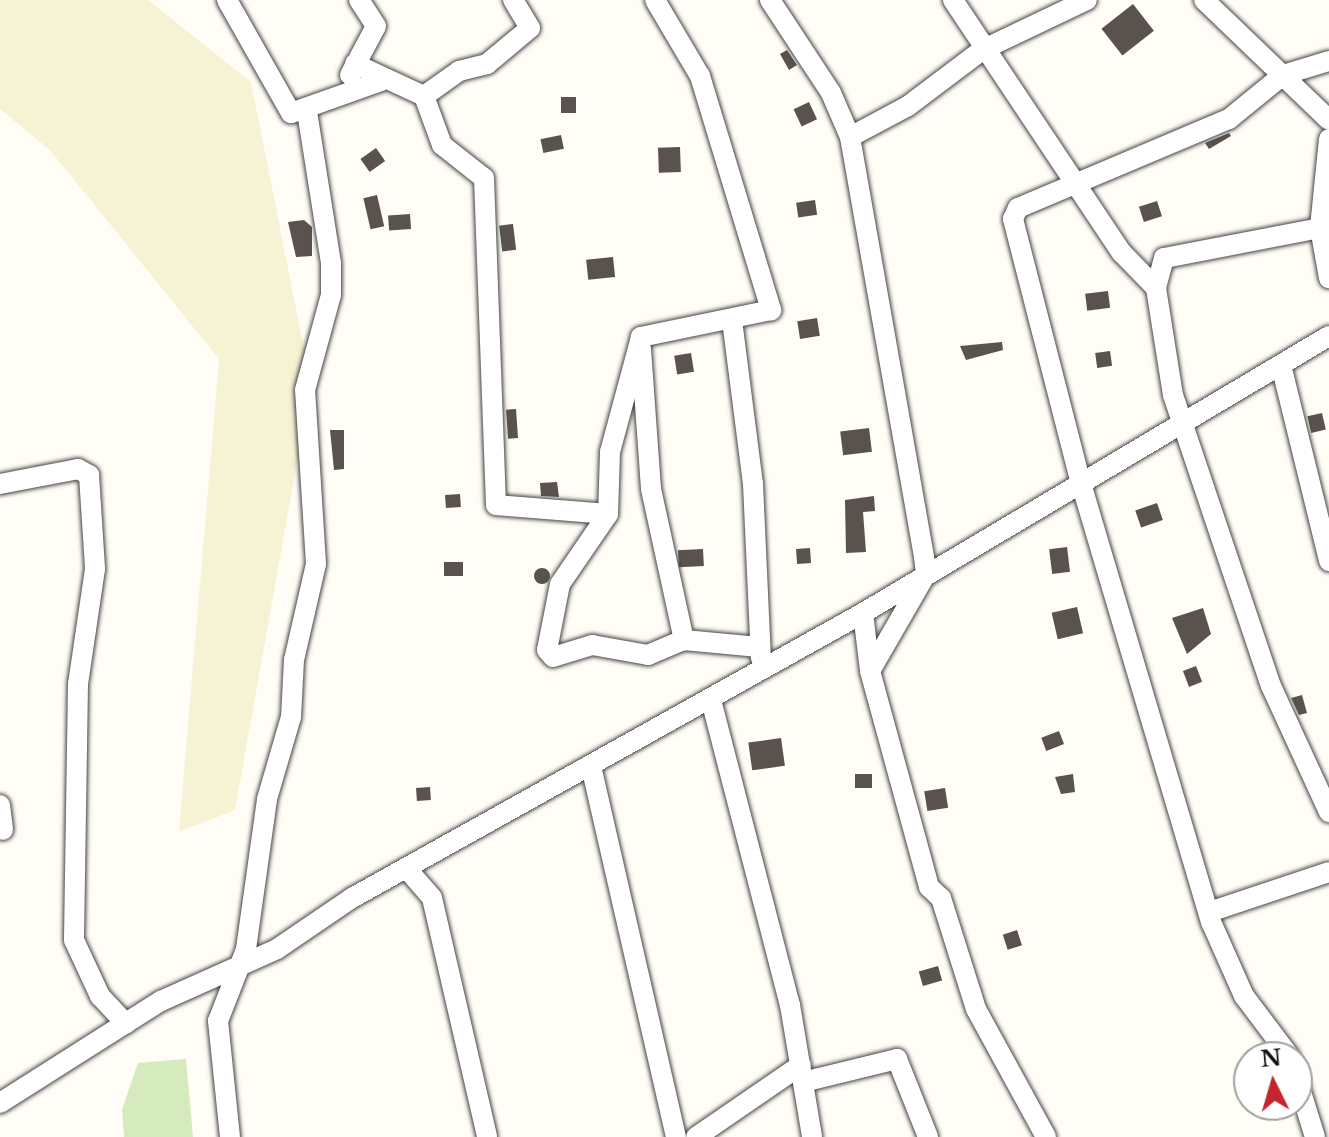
<!DOCTYPE html>
<html>
<head>
<meta charset="utf-8">
<style>
  body { margin:0 }
  #map { position:relative; width:1329px; height:1137px; overflow:hidden; background:#fffdf5; font-family:"Libre Baskerville",serif }
  div>[style] { position:absolute }
  [style*='--x'] { left:calc(var(--x)*1px); top:calc(var(--y)*1px); width:calc(var(--w)*1px); rotate:calc(var(--a)*1deg) }
  .farmland>* { inset:0; background:#f6f3d4 }
  .green>* { inset:0; background:#d5ebbd }
  .building>* { inset:0; background:#5a524d; transform-origin:0 0 }
  .round { border-radius:50% }
  .roads { filter:drop-shadow(0 0 2px #444) drop-shadow(0 0 2px #444) }
  .minor>* { height:20px; margin:-10px; padding:0 10px; transform-origin:10px; border-radius:10px; background:#fff }
  span { translate:-50% -50%; white-space:nowrap; text-align:center; line-height:1.15; -webkit-text-stroke:8px #fff; paint-order:stroke }
  .north { position:absolute; left:1233px; top:1041px; width:80px; height:80px; box-sizing:border-box; background:#fff; border:2px solid #a0a0a0; border-radius:50%; rotate:355deg; font-size:22px; font-weight:700; line-height:32px; text-align:center; color:#111 }
  .north::after { content:''; display:block; margin:auto; width:28px; height:36px; background:#c4262e; clip-path:polygon(50% 0,100% 100%,50% 72%,0 100%) }
</style>
</head>
<body>
<div id="map">
  <div class="farmland">
    <i style="clip-path:polygon(0 0,148px 0,251px 82px,311px 384px,235px 810px,179px 832px,219px 359px,50px 150px,0 109px)"></i>
  </div>
  <div class="green">
    <i style="clip-path:polygon(186px 1059px,193px 1137px,124px 1137px,122px 1110px,138px 1063px)"></i>
  </div>
  <div class="building">
    <i style="left:1133px;top:4px;width:34px;height:40px;rotate:52deg"></i>
    <i style="clip-path:polygon(787px 50px,797px 65px,789px 70px,780px 54px)"></i>
    <i style="left:576px;top:97px;width:16px;height:15px;rotate:90deg"></i>
    <i style="left:809px;top:102px;width:19px;height:17px;rotate:65deg"></i>
    <i style="clip-path:polygon(1229px 133px,1231px 136px,1209px 149px,1205px 143px)"></i>
    <i style="left:561px;top:135px;width:14px;height:21px;rotate:78deg"></i>
    <i style="left:680px;top:147px;width:25px;height:22px;rotate:88deg"></i>
    <i style="left:376px;top:148px;width:16px;height:19px;rotate:55deg"></i>
    <i style="left:377px;top:195px;width:32px;height:14px;rotate:77deg"></i>
    <i style="left:815px;top:200px;width:15px;height:19px;rotate:82deg"></i>
    <i style="left:1157px;top:201px;width:16px;height:19px;rotate:72deg"></i>
    <i style="left:410px;top:214px;width:15px;height:22px;rotate:86deg"></i>
    <i style="clip-path:polygon(304px 220px,312px 227px,312px 256px,296px 257px,288px 222px)"></i>
    <i style="left:513px;top:224px;width:26px;height:14px;rotate:83deg"></i>
    <i style="left:613px;top:257px;width:20px;height:27px;rotate:84deg"></i>
    <i style="left:1108px;top:291px;width:17px;height:23px;rotate:83deg"></i>
    <i style="left:817px;top:318px;width:18px;height:20px;rotate:81deg"></i>
    <i style="clip-path:polygon(1002px 342px,1003px 350px,966px 360px,960px 346px)"></i>
    <i style="left:1110px;top:351px;width:15px;height:15px;rotate:82deg"></i>
    <i style="left:691px;top:353px;width:19px;height:17px;rotate:81deg"></i>
    <i style="left:516px;top:409px;width:29px;height:10px;rotate:86deg"></i>
    <i style="left:1322px;top:413px;width:17px;height:15px;rotate:77deg"></i>
    <i style="left:869px;top:428px;width:24px;height:29px;rotate:83deg"></i>
    <i style="clip-path:polygon(330px 430px,344px 430px,344px 469px,334px 470px)"></i>
    <i style="clip-path:polygon(557px 482px,559px 497px,541px 496px,540px 483px)"></i>
    <i style="left:460px;top:494px;width:13px;height:15px;rotate:86deg"></i>
    <i style="clip-path:polygon(874px 496px,875px 511px,863px 512px,866px 552px,846px 553px,845px 500px)"></i>
    <i style="left:1157px;top:503px;width:18px;height:23px;rotate:71deg"></i>
    <i style="left:1067px;top:547px;width:25px;height:18px;rotate:83deg"></i>
    <i style="left:810px;top:548px;width:15px;height:14px;rotate:86deg"></i>
    <i style="left:703px;top:549px;width:17px;height:25px;rotate:87deg"></i>
    <i style="left:444px;top:562px;width:19px;height:14px"></i>
    <i class="round" style="left:534px;top:568px;width:16px;height:16px"></i>
    <i style="left:1077px;top:607px;width:27px;height:26px;rotate:77deg"></i>
    <i style="clip-path:polygon(1203px 608px,1211px 634px,1187px 654px,1172px 618px)"></i>
    <i style="left:1196px;top:666px;width:17px;height:14px;rotate:69deg"></i>
    <i style="clip-path:polygon(1302px 695px,1307px 713px,1299px 715px,1291px 698px)"></i>
    <i style="left:1059px;top:731px;width:14px;height:19px;rotate:69deg"></i>
    <i style="left:781px;top:738px;width:28px;height:33px;rotate:82deg"></i>
    <i style="left:855px;top:774px;width:17px;height:14px"></i>
    <i style="clip-path:polygon(1073px 774px,1075px 792px,1061px 794px,1055px 777px)"></i>
    <i style="left:430px;top:787px;width:13px;height:14px;rotate:86deg"></i>
    <i style="left:945px;top:788px;width:20px;height:21px;rotate:81deg"></i>
    <i style="left:1017px;top:930px;width:16px;height:15px;rotate:72deg"></i>
    <i style="left:938px;top:966px;width:15px;height:20px;rotate:74deg"></i>
  </div>
  <div class="roads">
    <div class="minor">
      <i style="--x:227;--y:0;--w:130;--a:60.5"></i>
      <i style="--x:291;--y:113;--w:96;--a:-19.6"></i>
      <i style="--x:655;--y:0;--w:88;--a:59.4"></i>
      <i style="--x:700;--y:76;--w:245;--a:73.1"></i>
      <i style="--x:771;--y:310;--w:133;--a:168.3"></i>
      <i style="--x:641;--y:337;--w:119;--a:105.1"></i>
      <i style="--x:610;--y:452;--w:62;--a:91.8"></i>
      <i style="--x:608;--y:514;--w:85;--a:124.4"></i>
      <i style="--x:560;--y:584;--w:67;--a:101.1"></i>
      <i style="--x:547;--y:650;--w:9;--a:49"></i>
      <i style="--x:553;--y:657;--w:41;--a:-17.1"></i>
      <i style="--x:592;--y:645;--w:57;--a:10.1"></i>
      <i style="--x:648;--y:655;--w:39;--a:-23"></i>
      <i style="--x:684;--y:640;--w:75;--a:5.3"></i>
      <i style="--x:770;--y:0;--w:111;--a:56.7"></i>
      <i style="--x:831;--y:93;--w:48;--a:66.6"></i>
      <i style="--x:850;--y:137;--w:426;--a:80"></i>
      <i style="--x:924;--y:557;--w:17;--a:83"></i>
      <i style="--x:926;--y:574;--w:112;--a:120"></i>
      <i style="--x:953;--y:0;--w:304;--a:56.3"></i>
      <i style="--x:1122;--y:253;--w:49;--a:45.8"></i>
      <i style="--x:1204;--y:0;--w:173;--a:43.8"></i>
      <i style="--x:355;--y:64;--w:76;--a:24.9"></i>
      <i style="--x:424;--y:96;--w:43;--a:-35.5"></i>
      <i style="--x:459;--y:71;--w:29;--a:-14"></i>
      <i style="--x:487;--y:64;--w:56;--a:-39.9"></i>
      <i style="--x:530;--y:28;--w:33;--a:-121"></i>
      <i style="--x:350;--y:75;--w:55;--a:-62"></i>
      <i style="--x:376;--y:26;--w:31;--a:-123"></i>
      <i style="--x:424;--y:96;--w:52;--a:69.8"></i>
      <i style="--x:442;--y:145;--w:53;--a:38.2"></i>
      <i style="--x:484;--y:178;--w:327;--a:87.9"></i>
      <i style="--x:496;--y:505;--w:112;--a:4.6"></i>
      <i style="--x:850;--y:137;--w:66;--a:-28.1"></i>
      <i style="--x:908;--y:106;--w:93;--a:-37.1"></i>
      <i style="--x:982;--y:50;--w:116;--a:-25.5"></i>
      <i style="--x:1329;--y:139;--w:89;--a:95.8"></i>
      <i style="--x:1320;--y:228;--w:51;--a:79.8"></i>
      <i style="--x:1320;--y:228;--w:159;--a:169.1"></i>
      <i style="--x:1164;--y:258;--w:31;--a:105"></i>
      <i style="--x:1156;--y:288;--w:108;--a:81"></i>
      <i style="--x:1173;--y:395;--w:307;--a:71.4"></i>
      <i style="--x:1271;--y:686;--w:139;--a:65.3"></i>
      <i style="--x:732;--y:320;--w:165;--a:82.7"></i>
      <i style="--x:753;--y:484;--w:174;--a:87.4"></i>
      <i style="--x:641;--y:349;--w:140;--a:85.9"></i>
      <i style="--x:651;--y:489;--w:155;--a:77.7"></i>
      <i style="--x:1281;--y:365;--w:202;--a:76.2"></i>
      <i style="--x:0;--y:484;--w:79;--a:-10.9"></i>
      <i style="--x:78;--y:469;--w:13;--a:29"></i>
      <i style="--x:89;--y:475;--w:94;--a:86.3"></i>
      <i style="--x:95;--y:569;--w:116;--a:98.4"></i>
      <i style="--x:78;--y:684;--w:256;--a:90.9"></i>
      <i style="--x:74;--y:940;--w:62;--a:65.1"></i>
      <i style="--x:100;--y:996;--w:38;--a:47"></i>
      <i style="--x:863;--y:613;--w:58;--a:83.1"></i>
      <i style="--x:870;--y:671;--w:224;--a:74.7"></i>
      <i style="--x:929;--y:887;--w:16;--a:43"></i>
      <i style="--x:941;--y:898;--w:116;--a:72.5"></i>
      <i style="--x:976;--y:1009;--w:146;--a:61.3"></i>
      <i style="--x:711;--y:700;--w:315;--a:75.5"></i>
      <i style="--x:790;--y:1005;--w:134;--a:80.5"></i>
      <i style="--x:591;--y:766;--w:381;--a:77.1"></i>
      <i style="--x:0;--y:805;--w:25;--a:83"></i>
      <i style="--x:407;--y:869;--w:38;--a:49"></i>
      <i style="--x:432;--y:898;--w:245;--a:77"></i>
      <i style="--x:1209;--y:912;--w:126;--a:-18.4"></i>
      <i style="--x:1290;--y:1057;--w:76;--a:-127"></i>
      <i style="--x:1244;--y:996;--w:81;--a:-114"></i>
      <i style="--x:1211;--y:922;--w:457;--a:-106.5"></i>
      <i style="--x:1081;--y:484;--w:274;--a:-104.4"></i>
      <i style="--x:1013;--y:219;--w:12;--a:-66"></i>
      <i style="--x:1018;--y:208;--w:229;--a:-22.9"></i>
      <i style="--x:1229;--y:119;--w:70;--a:-39.2"></i>
      <i style="--x:1283;--y:75;--w:48;--a:-16.9"></i>
      <i style="--x:1297;--y:1079;--w:61;--a:72.8"></i>
      <i style="--x:803;--y:1082;--w:97;--a:-13.7"></i>
      <i style="--x:897;--y:1059;--w:84;--a:68.3"></i>
      <i style="--x:0;--y:1103;--w:191;--a:-32.4"></i>
      <i style="--x:161;--y:1001;--w:127;--a:-24.1"></i>
      <i style="--x:277;--y:949;--w:91;--a:-34.2"></i>
      <i style="--x:352;--y:898;--w:585;--a:-29.15"></i>
      <i style="--x:863;--y:613;--w:542;--a:-30.73"></i>
      <i style="--x:230;--y:1137;--w:117;--a:-95.9"></i>
      <i style="--x:218;--y:1021;--w:77;--a:-68.7"></i>
      <i style="--x:246;--y:949;--w:151;--a:-82"></i>
      <i style="--x:267;--y:799;--w:85;--a:-73.7"></i>
      <i style="--x:291;--y:717;--w:57;--a:-87"></i>
      <i style="--x:294;--y:660;--w:98;--a:-77.1"></i>
      <i style="--x:316;--y:564;--w:174;--a:-93.6"></i>
      <i style="--x:305;--y:390;--w:98;--a:-74.7"></i>
      <i style="--x:331;--y:295;--w:32;--a:-90"></i>
      <i style="--x:331;--y:263;--w:154;--a:-99"></i>
      <i style="--x:696;--y:1137;--w:127;--a:-34.4"></i>
    </div>
  </div>
  <div class="north">N</div>
</div>
</body>
</html>
